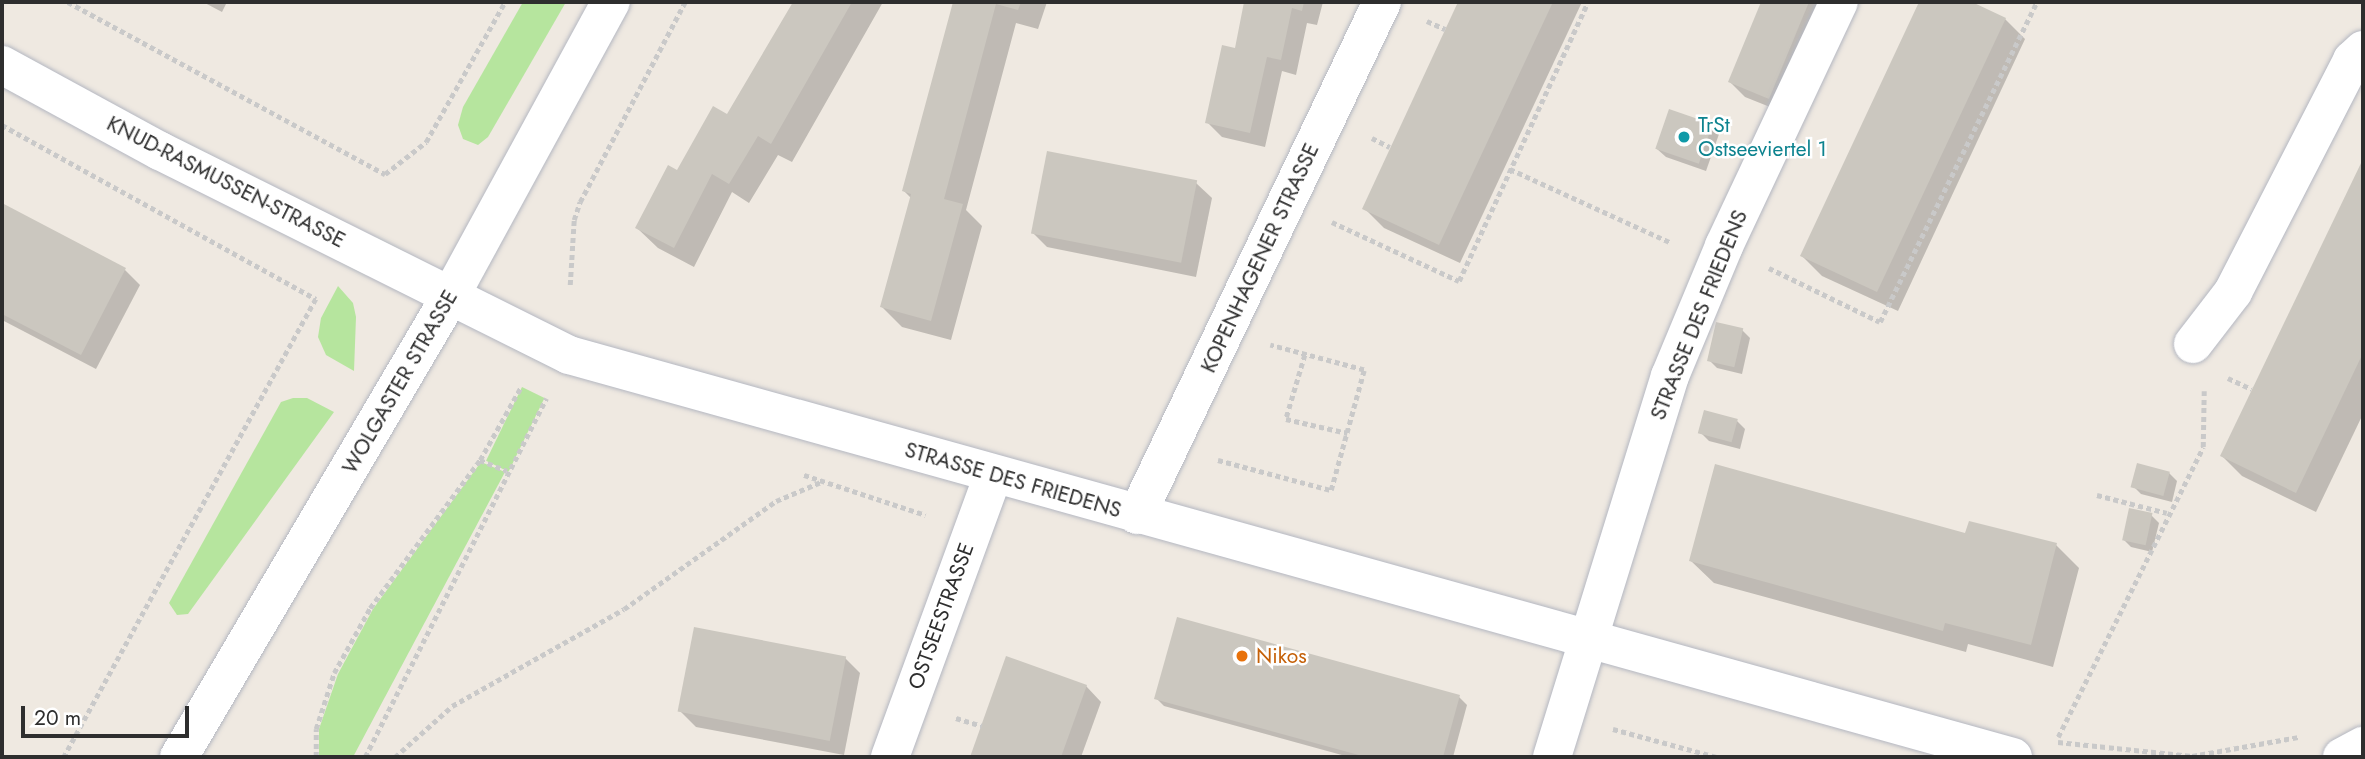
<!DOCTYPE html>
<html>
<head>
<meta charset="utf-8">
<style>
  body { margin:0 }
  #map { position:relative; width:2365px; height:759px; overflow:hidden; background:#efe9e1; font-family:Jost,sans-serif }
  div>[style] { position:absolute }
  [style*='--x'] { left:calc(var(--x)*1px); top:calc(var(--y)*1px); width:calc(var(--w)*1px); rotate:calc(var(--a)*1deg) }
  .green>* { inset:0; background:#b6e59e; transform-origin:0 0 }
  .shadow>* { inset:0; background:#0003 }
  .building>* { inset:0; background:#cbc7bf; transform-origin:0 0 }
  .path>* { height:4.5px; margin-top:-2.25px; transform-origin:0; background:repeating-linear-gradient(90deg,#c9c9c9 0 5px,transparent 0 8.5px) }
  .roads { filter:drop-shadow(0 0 2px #b4b7c1) drop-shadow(0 0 2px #b4b7c1) }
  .street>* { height:38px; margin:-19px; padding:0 19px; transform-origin:19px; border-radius:19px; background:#fff }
  .secondary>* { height:38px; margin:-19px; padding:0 19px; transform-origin:19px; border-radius:19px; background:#fff }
  .dots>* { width:19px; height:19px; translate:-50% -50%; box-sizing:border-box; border:4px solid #fff; border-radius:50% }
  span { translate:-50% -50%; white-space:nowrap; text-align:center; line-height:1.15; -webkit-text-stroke:5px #fff; paint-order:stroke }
  .culture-label { font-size:21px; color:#0d838f }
  .left { translate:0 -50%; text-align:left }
  .street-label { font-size:21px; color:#2e2e2e }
  .food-label { font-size:21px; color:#c56008 }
  .frame { position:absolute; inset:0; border:4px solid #2e2e2e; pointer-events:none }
  .scale { position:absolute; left:21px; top:706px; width:168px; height:32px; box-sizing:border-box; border:4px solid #2e2e2e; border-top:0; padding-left:9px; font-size:21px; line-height:24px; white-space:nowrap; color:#2e2e2e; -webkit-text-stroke:5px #fff; paint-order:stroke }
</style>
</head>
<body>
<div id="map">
  <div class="green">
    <i style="clip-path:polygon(523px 2px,566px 2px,488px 137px,478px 145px,463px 139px,458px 125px,463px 107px)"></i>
    <i style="clip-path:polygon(338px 286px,353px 303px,356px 317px,354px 371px,326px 355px,318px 337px,321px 318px)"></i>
    <i style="left:522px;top:387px;width:25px;height:82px;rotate:26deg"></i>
    <i style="clip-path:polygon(293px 398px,307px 398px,334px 412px,188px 614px,177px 615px,169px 603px,281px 402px)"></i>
    <i style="clip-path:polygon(481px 462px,505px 472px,353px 757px,319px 757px,319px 729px,338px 674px,373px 609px)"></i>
  </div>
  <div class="shadow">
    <i style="clip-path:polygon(203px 2px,227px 2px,222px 12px)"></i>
    <i style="clip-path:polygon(795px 2px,883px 2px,792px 162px,778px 155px,749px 203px,732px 192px,694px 267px,658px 248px,637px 228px,677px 172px,727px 116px)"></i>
    <i style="clip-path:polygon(955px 2px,1047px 2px,1038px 29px,1016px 23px,966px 210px,982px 226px,951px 340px,902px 327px,882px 307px,911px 198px,904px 191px)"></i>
    <i style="clip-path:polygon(1246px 2px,1323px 2px,1317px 25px,1307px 23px,1296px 75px,1282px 71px,1265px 147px,1222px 137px,1207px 122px,1236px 50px)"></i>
    <i style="clip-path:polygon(1460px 2px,1582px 2px,1460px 263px,1384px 228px,1364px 208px)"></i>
    <i style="clip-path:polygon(1763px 2px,1830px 2px,1785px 113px,1745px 97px,1730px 82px)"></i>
    <i style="clip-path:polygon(1921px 2px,1968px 2px,2005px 19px,2025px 39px,1898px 311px,1822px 276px,1802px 256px)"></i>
    <i style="clip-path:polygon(1711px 125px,1719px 134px,1706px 171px,1666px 157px,1657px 149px)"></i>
    <i style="clip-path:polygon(2363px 163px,2363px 414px,2316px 512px,2242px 476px,2222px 456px)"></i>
    <i style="clip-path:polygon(1196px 183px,1212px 198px,1196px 277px,1047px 247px,1032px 232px)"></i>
    <i style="clip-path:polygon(2px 205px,125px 270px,140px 285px,96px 369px,2px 320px)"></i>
    <i style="clip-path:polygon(1742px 330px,1750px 338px,1742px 374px,1717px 368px,1709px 360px)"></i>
    <i style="clip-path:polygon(1737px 421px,1745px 429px,1740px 449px,1709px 441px,1701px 433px)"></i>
    <i style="clip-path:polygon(2169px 473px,2177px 481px,2172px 502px,2141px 494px,2133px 486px)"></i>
    <i style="clip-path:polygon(2151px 515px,2159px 523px,2152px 552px,2131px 547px,2123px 539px)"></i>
    <i style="clip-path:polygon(1966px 535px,2056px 545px,2079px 568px,2053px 667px,1968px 644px,1966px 652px,1714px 583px,1691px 561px)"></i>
    <i style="clip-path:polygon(845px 658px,860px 673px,844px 755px,696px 727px,680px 711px)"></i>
    <i style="clip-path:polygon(1007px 658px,1086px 686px,1101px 702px,1081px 757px,972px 757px)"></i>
    <i style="clip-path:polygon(1459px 697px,1467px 705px,1453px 757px,1349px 757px,1164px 706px,1156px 698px)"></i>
  </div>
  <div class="building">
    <i style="clip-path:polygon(793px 2px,852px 2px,771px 144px,758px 136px,729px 184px,712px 174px,674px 248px,635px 228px,668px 165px,677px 170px,713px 106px,727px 114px)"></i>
    <i style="clip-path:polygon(953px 2px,1021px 2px,1018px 10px,996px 4px,944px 199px,963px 204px,931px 321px,880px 307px,911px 194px,902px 191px)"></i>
    <i style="clip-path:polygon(1244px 2px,1304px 2px,1302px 11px,1292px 8px,1281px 60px,1267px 57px,1250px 133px,1205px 123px,1222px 45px,1235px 48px)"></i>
    <i style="clip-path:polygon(1458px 2px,1553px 2px,1439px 245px,1362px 209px)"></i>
    <i style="clip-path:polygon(1761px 2px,1809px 2px,1769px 99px,1728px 82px)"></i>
    <i style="clip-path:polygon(1919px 2px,1972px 2px,2006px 18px,1877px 292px,1800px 256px)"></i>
    <i style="left:1669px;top:109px;width:46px;height:42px;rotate:19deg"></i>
    <i style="left:1047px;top:151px;width:153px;height:84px;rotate:11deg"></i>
    <i style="clip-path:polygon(2363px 159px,2363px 353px,2296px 493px,2220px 456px)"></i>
    <i style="clip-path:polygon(2px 203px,126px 268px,81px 355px,2px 314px)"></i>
    <i style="left:1716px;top:322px;width:28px;height:40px;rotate:13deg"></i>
    <i style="left:1704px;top:410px;width:35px;height:24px;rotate:15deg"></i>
    <i style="left:2137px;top:463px;width:34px;height:25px;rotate:15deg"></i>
    <i style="clip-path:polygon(1715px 464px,1965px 533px,1969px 521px,2057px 543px,2031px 645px,1945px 623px,1943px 631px,1689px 561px)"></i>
    <i style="left:2129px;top:508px;width:24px;height:33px;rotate:12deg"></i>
    <i style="clip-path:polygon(1177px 617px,1460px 695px,1443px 757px,1366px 757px,1154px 699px)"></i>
    <i style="left:694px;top:627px;width:155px;height:86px;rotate:11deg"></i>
    <i style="clip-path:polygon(1006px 656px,1087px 685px,1061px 757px,970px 757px)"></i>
  </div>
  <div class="path">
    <i style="--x:68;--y:2;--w:361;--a:28.5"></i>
    <i style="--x:385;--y:174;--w:52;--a:-38"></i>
    <i style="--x:426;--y:142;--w:161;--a:-60.6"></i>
    <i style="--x:1427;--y:21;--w:20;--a:24"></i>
    <i style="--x:2;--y:125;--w:359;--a:29"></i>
    <i style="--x:316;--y:299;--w:523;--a:118.82"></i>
    <i style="--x:1372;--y:138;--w:20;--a:27"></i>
    <i style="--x:1510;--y:169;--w:178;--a:24.6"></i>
    <i style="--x:1332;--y:222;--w:140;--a:24.9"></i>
    <i style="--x:1459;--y:281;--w:307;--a:-65.2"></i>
    <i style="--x:1769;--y:268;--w:123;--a:25.9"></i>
    <i style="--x:1880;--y:322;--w:356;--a:-63.9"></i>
    <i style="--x:570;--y:285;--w:65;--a:-86.5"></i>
    <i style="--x:574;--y:220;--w:19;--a:-72"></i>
    <i style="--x:580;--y:202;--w:226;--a:-62.3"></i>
    <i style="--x:1305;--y:355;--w:67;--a:106.5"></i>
    <i style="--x:1286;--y:419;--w:63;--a:12.9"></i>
    <i style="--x:2228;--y:378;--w:26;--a:25"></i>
    <i style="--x:480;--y:460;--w:29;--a:22"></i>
    <i style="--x:1218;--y:460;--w:117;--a:14.9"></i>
    <i style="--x:1331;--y:490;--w:124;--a:-74.6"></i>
    <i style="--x:1364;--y:370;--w:97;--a:-165.1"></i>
    <i style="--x:804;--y:475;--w:128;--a:18.2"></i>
    <i style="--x:2097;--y:495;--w:72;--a:14.4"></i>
    <i style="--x:956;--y:718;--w:27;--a:17"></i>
    <i style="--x:1613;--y:729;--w:108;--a:15.1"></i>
    <i style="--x:2058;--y:737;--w:324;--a:-63.4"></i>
    <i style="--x:2203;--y:447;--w:56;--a:-89"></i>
    <i style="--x:2058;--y:742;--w:135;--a:6"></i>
    <i style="--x:2192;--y:756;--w:109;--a:-10.1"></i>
    <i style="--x:316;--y:757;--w:28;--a:-90"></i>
    <i style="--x:316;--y:729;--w:59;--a:-72.2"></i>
    <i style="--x:334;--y:673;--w:74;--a:-61"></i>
    <i style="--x:370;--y:608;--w:184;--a:-53.4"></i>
    <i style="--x:480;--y:460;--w:84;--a:-60.7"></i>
    <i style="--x:365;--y:757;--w:402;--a:-63.2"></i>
    <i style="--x:395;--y:757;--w:76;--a:-41.8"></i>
    <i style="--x:452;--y:706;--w:197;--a:-29.4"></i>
    <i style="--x:624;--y:609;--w:186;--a:-35.4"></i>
    <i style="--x:776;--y:501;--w:49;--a:-22.9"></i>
  </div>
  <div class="roads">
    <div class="street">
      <i style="--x:2;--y:65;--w:180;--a:28.6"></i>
      <i style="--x:160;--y:151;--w:457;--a:26.5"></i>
      <i style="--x:569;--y:355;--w:1499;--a:15.56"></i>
      <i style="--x:2193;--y:344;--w:66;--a:-52.4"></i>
      <i style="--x:2233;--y:292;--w:261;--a:-62.8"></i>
      <i style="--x:2352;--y:60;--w:15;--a:-42"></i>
      <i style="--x:1137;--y:515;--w:569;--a:-64.47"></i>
      <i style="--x:890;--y:757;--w:300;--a:-69.9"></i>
      <i style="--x:1552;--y:757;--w:399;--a:-72.8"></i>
      <i style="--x:1670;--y:376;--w:141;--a:-67.4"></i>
      <i style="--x:1724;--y:246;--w:270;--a:-64.8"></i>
      <i style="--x:2342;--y:757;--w:24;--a:-28"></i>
    </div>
    <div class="secondary">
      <i style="--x:179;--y:757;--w:536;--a:-59.51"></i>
      <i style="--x:451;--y:295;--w:334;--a:-61.4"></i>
    </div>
  </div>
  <div class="dots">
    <i style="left:1684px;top:137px;background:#0f9aa8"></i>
    <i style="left:1242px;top:656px;background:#e8710a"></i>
  </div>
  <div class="culture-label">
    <span class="left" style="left:1698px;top:137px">TrSt<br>Ostseeviertel 1</span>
  </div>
  <div class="street-label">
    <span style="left:226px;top:182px;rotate:27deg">KNUD-RASMUSSEN-STRASSE</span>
    <span style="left:1260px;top:258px;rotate:-65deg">KOPENHAGENER STRASSE</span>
    <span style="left:1699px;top:315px;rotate:-68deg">STRASSE DES FRIEDENS</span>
    <span style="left:400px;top:382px;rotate:-60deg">WOLGASTER STRASSE</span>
    <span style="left:1013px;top:480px;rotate:16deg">STRASSE DES FRIEDENS</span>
    <span style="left:941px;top:616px;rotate:-70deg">OSTSEESTRASSE</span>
  </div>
  <div class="food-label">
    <span class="left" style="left:1256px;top:656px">Nikos</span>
  </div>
  <div class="frame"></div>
  <div class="scale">20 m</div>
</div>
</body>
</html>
